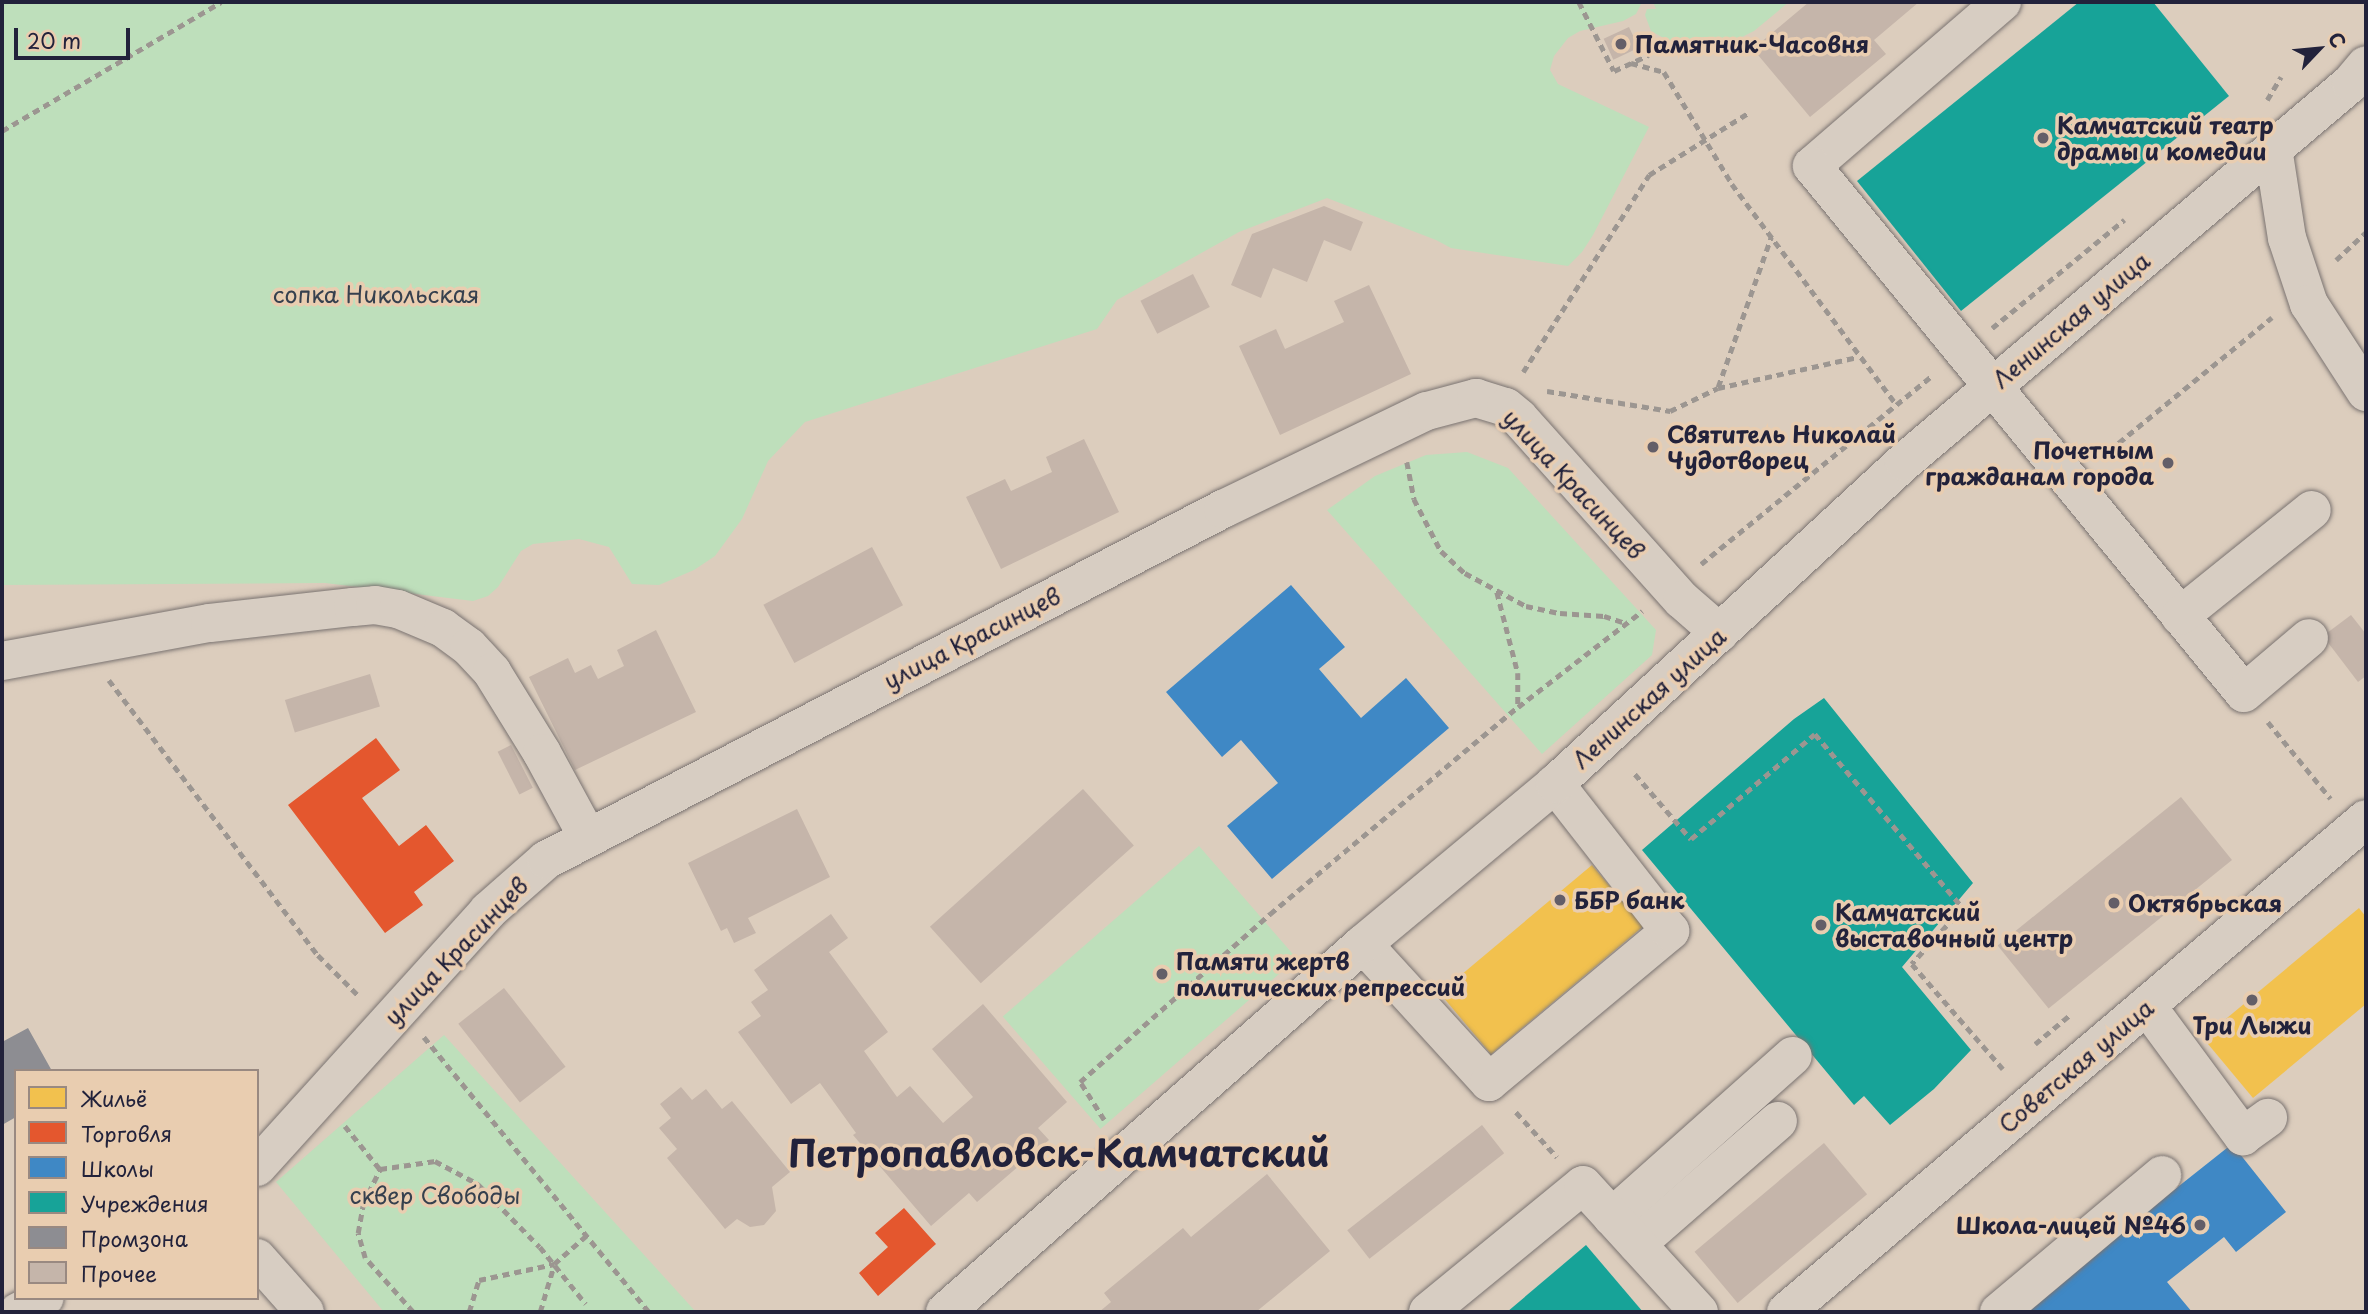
<!DOCTYPE html>
<html>
<head>
<meta charset="utf-8">
<style>
  body { margin:0 }
  #map { position:relative; width:2368px; height:1314px; overflow:hidden; background:#dccdbd; font-family:"Playpen Sans",sans-serif }
  div>[style] { position:absolute }
  [style*='--x'] { left:calc(var(--x)*1px); top:calc(var(--y)*1px); width:calc(var(--w)*1px); rotate:calc(var(--a)*1deg) }
  .green>* { inset:0; background:#bedfbb; transform-origin:0 0 }
  .homes>* { inset:0; background:#f2c14e; transform-origin:0 0 }
  .shops>* { inset:0; background:#e4572e }
  .schools>* { inset:0; background:#3f88c5 }
  .public>* { inset:0; background:#17a398 }
  .industry>* { inset:0; background:#8d8d92 }
  .building>* { inset:0; background:#c5b5aa; transform-origin:0 0 }
  .path>* { height:4.5px; margin-top:-2.25px; transform-origin:0; background:repeating-linear-gradient(90deg,#9c9691 0 7px,transparent 0 12px) }
  .roads { filter:drop-shadow(0 0 2px #7a7371) drop-shadow(0 0 2px #7a7371) }
  .minor>* { height:38px; margin:-19px; padding:0 19px; transform-origin:19px; border-radius:19px; background:#d7cdc2 }
  .major>* { height:38px; margin:-19px; padding:0 19px; transform-origin:19px; border-radius:19px; background:#d7cdc2 }
  .dots>* { width:19px; height:19px; translate:-50% -50%; box-sizing:border-box; border:4px solid #e9cdb0; border-radius:50% }
  span { translate:-50% -50%; white-space:nowrap; text-align:center; line-height:1.15; -webkit-text-stroke:7px #e9cdb0; paint-order:stroke }
  .poi-label { font-size:23px; color:#22223b; font-weight:700 }
  .left { translate:0 -50%; text-align:left }
  .right { translate:-100% -50%; text-align:right }
  .park-label { font-size:23px; color:#36404e }
  .street-label { font-size:23px; color:#22223b }
  .town-label { font-size:37px; color:#22223b; font-weight:700 }
  .frame { position:absolute; inset:0; border:4px solid #22223b; pointer-events:none }
  .legend { position:absolute; left:14px; top:1069px; width:245px; height:231px; box-sizing:border-box; background:#e9cdb0; border:2px solid #998981; margin:0; padding:9px 12px; list-style:none; font-size:21px; color:#22223b }
  .legend li { display:flex; align-items:center; gap:14px; height:35px }
  .legend b { width:35px; border:2px solid #998981 }
  .north { position:absolute; left:2284px; top:14px; width:70px; height:70px; -webkit-text-stroke:5px #e9cdb0; paint-order:stroke; rotate:64deg; font-size:19px; font-weight:700; line-height:28px; text-align:center; color:#22223b }
  .north::after { content:''; display:block; margin:auto; width:24px; height:32px; background:#22223b; clip-path:polygon(50% 0,100% 100%,50% 72%,0 100%) }
  .scale { position:absolute; left:14px; top:28px; width:116px; height:32px; box-sizing:border-box; border:4px solid #22223b; border-top:0; padding-left:9px; font-size:21px; line-height:24px; white-space:nowrap; color:#22223b; -webkit-text-stroke:5px #e9cdb0; paint-order:stroke }
</style>
</head>
<body>
<div id="map">
  <div class="green">
    <i style="clip-path:polygon(2px 2px,1642px 2px,1636px 14px,1623px 21px,1580px 31px,1568px 38px,1554px 56px,1550px 70px,1558px 84px,1649px 127px,1593px 235px,1582px 252px,1568px 266px,1451px 248px,1436px 240px,1327px 198px,1239px 232px,1117px 300px,1097px 329px,805px 422px,768px 461px,742px 519px,715px 556px,694px 570px,659px 585px,632px 584px,609px 547px,579px 539px,533px 544px,521px 551px,498px 587px,488px 596px,473px 601px,325px 583px,2px 585px)"></i>
    <i style="clip-path:polygon(1653px 2px,1789px 2px,1754px 31px,1736px 40px,1716px 48px,1692px 48px,1678px 46px,1651px 31px,1645px 15px,1647px 9px,1656px 9px)"></i>
    <i style="clip-path:polygon(1467px 452px,1508px 468px,1656px 630px,1652px 655px,1542px 754px,1327px 510px,1375px 476px,1426px 455px)"></i>
    <i style="left:1199px;top:846px;width:149px;height:260px;rotate:49deg"></i>
    <i style="clip-path:polygon(444px 1035px,696px 1312px,384px 1312px,276px 1182px)"></i>
  </div>
  <div class="homes">
    <i style="left:1592px;top:865px;width:80px;height:199px;rotate:50deg"></i>
    <i style="clip-path:polygon(2359px 908px,2366px 917px,2366px 1004px,2253px 1098px,2203px 1038px)"></i>
  </div>
  <div class="shops">
    <i style="clip-path:polygon(376px 738px,400px 770px,362px 798px,399px 846px,426px 825px,454px 861px,414px 892px,423px 905px,385px 933px,288px 805px)"></i>
    <i style="clip-path:polygon(904px 1208px,936px 1244px,878px 1296px,859px 1273px,888px 1247px,875px 1233px)"></i>
  </div>
  <div class="schools">
    <i style="clip-path:polygon(1291px 585px,1345px 647px,1319px 669px,1361px 718px,1406px 678px,1449px 728px,1272px 879px,1227px 826px,1278px 783px,1241px 740px,1222px 757px,1166px 692px)"></i>
    <i style="clip-path:polygon(2232px 1144px,2286px 1212px,2236px 1252px,2224px 1237px,2167px 1282px,2192px 1312px,2020px 1312px)"></i>
  </div>
  <div class="public">
    <i style="clip-path:polygon(2079px 2px,2153px 2px,2229px 96px,1961px 311px,1857px 181px)"></i>
    <i style="clip-path:polygon(1824px 698px,1973px 883px,1902px 967px,1971px 1050px,1934px 1089px,1890px 1125px,1864px 1096px,1854px 1105px,1642px 850px,1794px 719px)"></i>
    <i style="clip-path:polygon(1586px 1245px,1643px 1312px,1507px 1312px)"></i>
  </div>
  <div class="industry">
    <i style="clip-path:polygon(28px 1028px,52px 1071px,16px 1071px,16px 1117px,2px 1125px,2px 1042px)"></i>
  </div>
  <div class="building">
    <i style="clip-path:polygon(1809px 2px,1919px 2px,1874px 40px,1886px 54px,1810px 117px,1753px 49px)"></i>
    <i style="left:1629px;top:27px;width:23px;height:28px;rotate:65deg"></i>
    <i style="clip-path:polygon(1324px 206px,1363px 222px,1351px 251px,1324px 240px,1307px 282px,1273px 268px,1261px 298px,1231px 285px,1252px 234px)"></i>
    <i style="left:1193px;top:274px;width:37px;height:59px;rotate:63deg"></i>
    <i style="clip-path:polygon(1369px 285px,1411px 374px,1280px 435px,1239px 346px,1276px 329px,1285px 349px,1344px 322px,1334px 301px)"></i>
    <i style="clip-path:polygon(1084px 439px,1119px 512px,1001px 569px,966px 497px,1005px 479px,1011px 491px,1052px 472px,1046px 457px)"></i>
    <i style="left:872px;top:547px;width:66px;height:123px;rotate:62deg"></i>
    <i style="clip-path:polygon(2351px 615px,2366px 634px,2366px 676px,2358px 682px,2323px 636px)"></i>
    <i style="clip-path:polygon(656px 630px,696px 712px,575px 770px,529px 677px,568px 658px,575px 673px,591px 665px,598px 679px,624px 666px,617px 650px)"></i>
    <i style="left:370px;top:674px;width:34px;height:89px;rotate:73deg"></i>
    <i style="left:511px;top:745px;width:48px;height:15px;rotate:63deg"></i>
    <i style="left:1083px;top:789px;width:76px;height:206px;rotate:48deg"></i>
    <i style="left:2181px;top:797px;width:81px;height:236px;rotate:51deg"></i>
    <i style="clip-path:polygon(797px 809px,830px 877px,748px 918px,756px 933px,734px 943px,727px 928px,721px 931px,688px 863px)"></i>
    <i style="clip-path:polygon(831px 914px,848px 938px,829px 952px,888px 1032px,864px 1051px,897px 1097px,910px 1086px,943px 1123px,973px 1097px,932px 1049px,983px 1004px,1067px 1102px,1038px 1128px,1049px 1140px,977px 1202px,969px 1193px,931px 1226px,853px 1135px,856px 1133px,820px 1083px,791px 1104px,738px 1032px,761px 1016px,751px 1002px,768px 990px,754px 970px)"></i>
    <i style="left:504px;top:988px;width:100px;height:58px;rotate:52deg"></i>
    <i style="clip-path:polygon(681px 1087px,692px 1100px,706px 1089px,722px 1109px,732px 1101px,790px 1172px,772px 1187px,776px 1211px,764px 1225px,750px 1227px,737px 1219px,725px 1229px,667px 1158px,677px 1149px,659px 1128px,671px 1118px,660px 1104px)"></i>
    <i style="left:1482px;top:1125px;width:36px;height:171px;rotate:52deg"></i>
    <i style="left:1824px;top:1143px;width:67px;height:169px;rotate:50deg"></i>
    <i style="clip-path:polygon(1267px 1174px,1330px 1251px,1256px 1312px,1099px 1312px,1111px 1302px,1104px 1293px,1183px 1228px,1191px 1237px)"></i>
  </div>
  <div class="path">
    <i style="--x:1579;--y:2;--w:77;--a:63.1"></i>
    <i style="--x:1614;--y:71;--w:38;--a:-25"></i>
    <i style="--x:1631;--y:63;--w:34;--a:15"></i>
    <i style="--x:1664;--y:72;--w:131;--a:58.7"></i>
    <i style="--x:1732;--y:184;--w:274;--a:53.3"></i>
    <i style="--x:2267;--y:100;--w:27;--a:-59"></i>
    <i style="--x:2;--y:131;--w:254;--a:-30.5"></i>
    <i style="--x:2336;--y:260;--w:41;--a:-43"></i>
    <i style="--x:1992;--y:328;--w:171;--a:-39.3"></i>
    <i style="--x:1523;--y:372;--w:234;--a:-57.4"></i>
    <i style="--x:1649;--y:175;--w:119;--a:-32"></i>
    <i style="--x:1718;--y:387;--w:159;--a:-70.5"></i>
    <i style="--x:1547;--y:391;--w:125;--a:9.2"></i>
    <i style="--x:1670;--y:411;--w:53;--a:-25.6"></i>
    <i style="--x:1718;--y:388;--w:143;--a:-12.5"></i>
    <i style="--x:2100;--y:458;--w:222;--a:-39.3"></i>
    <i style="--x:1407;--y:462;--w:38;--a:79"></i>
    <i style="--x:1414;--y:499;--w:59;--a:62.6"></i>
    <i style="--x:1441;--y:551;--w:33;--a:43"></i>
    <i style="--x:1465;--y:573;--w:69;--a:28.4"></i>
    <i style="--x:1526;--y:606;--w:35;--a:12"></i>
    <i style="--x:1560;--y:613;--w:44;--a:3.9"></i>
    <i style="--x:1604;--y:616;--w:23;--a:18"></i>
    <i style="--x:1701;--y:564;--w:299;--a:-39.2"></i>
    <i style="--x:1497;--y:592;--w:84;--a:75.5"></i>
    <i style="--x:1518;--y:673;--w:34;--a:90"></i>
    <i style="--x:109;--y:680;--w:345;--a:52.8"></i>
    <i style="--x:318;--y:955;--w:59;--a:45"></i>
    <i style="--x:2268;--y:722;--w:99;--a:50.7"></i>
    <i style="--x:1635;--y:774;--w:86;--a:49.3"></i>
    <i style="--x:1691;--y:839;--w:162;--a:-40.3"></i>
    <i style="--x:1815;--y:734;--w:228;--a:49.6"></i>
    <i style="--x:1963;--y:908;--w:76;--a:132.3"></i>
    <i style="--x:1912;--y:964;--w:139;--a:49.1"></i>
    <i style="--x:424;--y:1037;--w:355;--a:50.7"></i>
    <i style="--x:2035;--y:1044;--w:47;--a:-39.8"></i>
    <i style="--x:1516;--y:1112;--w:61;--a:47.7"></i>
    <i style="--x:1104;--y:1120;--w:45;--a:-122.3"></i>
    <i style="--x:1080;--y:1082;--w:254;--a:-41.5"></i>
    <i style="--x:1270;--y:914;--w:323;--a:-39.9"></i>
    <i style="--x:1518;--y:707;--w:157;--a:-37.7"></i>
    <i style="--x:345;--y:1126;--w:55;--a:50.9"></i>
    <i style="--x:413;--y:1312;--w:72;--a:-131.6"></i>
    <i style="--x:365;--y:1258;--w:26;--a:-106"></i>
    <i style="--x:358;--y:1233;--w:29;--a:-80"></i>
    <i style="--x:363;--y:1204;--w:39;--a:-64"></i>
    <i style="--x:380;--y:1169;--w:56;--a:-8.3"></i>
    <i style="--x:435;--y:1161;--w:49;--a:28.1"></i>
    <i style="--x:478;--y:1184;--w:88;--a:45.5"></i>
    <i style="--x:540;--y:1247;--w:73;--a:51.1"></i>
    <i style="--x:469;--y:1312;--w:34;--a:-73"></i>
    <i style="--x:479;--y:1280;--w:77;--a:-12"></i>
    <i style="--x:554;--y:1264;--w:44;--a:-41.3"></i>
    <i style="--x:540;--y:1312;--w:49;--a:-73.4"></i>
  </div>
  <div class="roads">
    <div class="minor">
      <i style="--x:2002;--y:2;--w:251;--a:139.2"></i>
      <i style="--x:1812;--y:166;--w:681;--a:50.66"></i>
      <i style="--x:2244;--y:693;--w:85;--a:-40.2"></i>
      <i style="--x:2273;--y:148;--w:91;--a:81.2"></i>
      <i style="--x:2287;--y:238;--w:70;--a:71.6"></i>
      <i style="--x:2309;--y:304;--w:105;--a:57.1"></i>
      <i style="--x:2180;--y:616;--w:169;--a:-38.8"></i>
      <i style="--x:2;--y:661;--w:211;--a:-10.4"></i>
      <i style="--x:210;--y:623;--w:144;--a:-6.4"></i>
      <i style="--x:353;--y:607;--w:22;--a:-5"></i>
      <i style="--x:375;--y:605;--w:23;--a:10"></i>
      <i style="--x:398;--y:609;--w:49;--a:22.9"></i>
      <i style="--x:443;--y:628;--w:32;--a:36"></i>
      <i style="--x:469;--y:647;--w:34;--a:47"></i>
      <i style="--x:492;--y:672;--w:95;--a:58.3"></i>
      <i style="--x:542;--y:753;--w:94;--a:61.5"></i>
      <i style="--x:1363;--y:944;--w:187;--a:47.6"></i>
      <i style="--x:1489;--y:1082;--w:236;--a:-39.8"></i>
      <i style="--x:1670;--y:931;--w:187;--a:-128"></i>
      <i style="--x:2147;--y:1006;--w:162;--a:53.6"></i>
      <i style="--x:2243;--y:1136;--w:31;--a:-36"></i>
      <i style="--x:257;--y:1167;--w:345;--a:-47.9"></i>
      <i style="--x:488;--y:911;--w:77;--a:-41.3"></i>
      <i style="--x:546;--y:860;--w:763;--a:-27.41"></i>
      <i style="--x:1223;--y:509;--w:226;--a:-25.7"></i>
      <i style="--x:1427;--y:411;--w:51;--a:-14.9"></i>
      <i style="--x:1476;--y:398;--w:31;--a:17"></i>
      <i style="--x:1506;--y:407;--w:17;--a:40"></i>
      <i style="--x:1519;--y:418;--w:244;--a:48.2"></i>
      <i style="--x:1682;--y:600;--w:50;--a:41"></i>
      <i style="--x:1612;--y:1217;--w:242;--a:-41.7"></i>
      <i style="--x:1637;--y:1244;--w:187;--a:-41.1"></i>
      <i style="--x:257;--y:1258;--w:72;--a:48.4"></i>
      <i style="--x:18;--y:1312;--w:30;--a:-28"></i>
      <i style="--x:1428;--y:1312;--w:200;--a:-39.3"></i>
      <i style="--x:1583;--y:1185;--w:172;--a:47.6"></i>
      <i style="--x:1999;--y:1312;--w:213;--a:-40"></i>
    </div>
    <div class="major">
      <i style="--x:945;--y:1312;--w:557;--a:-41.36"></i>
      <i style="--x:1363;--y:944;--w:250;--a:-39.8"></i>
      <i style="--x:1555;--y:784;--w:475;--a:-42.7"></i>
      <i style="--x:1904;--y:462;--w:586;--a:-40.29"></i>
      <i style="--x:2351;--y:83;--w:23;--a:-50"></i>
      <i style="--x:1786;--y:1312;--w:761;--a:-40.36"></i>
    </div>
  </div>
  <div class="dots">
    <i style="left:1621px;top:44px;background:#635e68"></i>
    <i style="left:2043px;top:138px;background:#635e68"></i>
    <i style="left:1653px;top:447px;background:#635e68"></i>
    <i style="left:2168px;top:463px;background:#635e68"></i>
    <i style="left:1560px;top:900px;background:#635e68"></i>
    <i style="left:2114px;top:903px;background:#635e68"></i>
    <i style="left:1821px;top:925px;background:#635e68"></i>
    <i style="left:1162px;top:974px;background:#635e68"></i>
    <i style="left:2252px;top:1000px;background:#635e68"></i>
    <i style="left:2200px;top:1225px;background:#635e68"></i>
  </div>
  <div class="poi-label">
    <span class="left" style="left:1635px;top:44px">Памятник-Часовня</span>
    <span class="left" style="left:2057px;top:138px">Камчатский театр<br>драмы и комедии</span>
    <span class="left" style="left:1667px;top:447px">Святитель Николай<br>Чудотворец</span>
    <span class="right" style="left:2154px;top:463px">Почетным<br>гражданам города</span>
    <span class="left" style="left:1574px;top:900px">ББР банк</span>
    <span class="left" style="left:2128px;top:903px">Октябрьская</span>
    <span class="left" style="left:1835px;top:925px">Камчатский<br>выставочный центр</span>
    <span class="left" style="left:1176px;top:974px">Памяти жертв<br>политических репрессий</span>
    <span style="left:2252px;top:1025px">Три Лыжи</span>
    <span class="right" style="left:2186px;top:1225px">Школа-лицей №46</span>
  </div>
  <div class="park-label">
    <span style="left:376px;top:294px">сопка Никольская</span>
    <span style="left:435px;top:1195px">cквер Свободы</span>
  </div>
  <div class="street-label">
    <span style="left:2071px;top:320px;rotate:-40deg">Ленинская улица</span>
    <span style="left:1574px;top:484px;rotate:47deg">улица Красинцев</span>
    <span style="left:972px;top:638px;rotate:-27deg">улица Красинцев</span>
    <span style="left:1649px;top:698px;rotate:-42deg">Ленинская улица</span>
    <span style="left:456px;top:951px;rotate:-46deg">улица Красинцев</span>
    <span style="left:2076px;top:1066px;rotate:-40deg">Советская улица</span>
  </div>
  <div class="town-label">
    <span style="left:1059px;top:1152px">Петропавловск-Камчатский</span>
  </div>
  <div class="frame"></div>
  <ul class="legend">
  <li><b style="height:19px;background:#f2c14e"></b>Жильё</li>
  <li><b style="height:19px;background:#e4572e"></b>Торговля</li>
  <li><b style="height:19px;background:#3f88c5"></b>Школы</li>
  <li><b style="height:19px;background:#17a398"></b>Учреждения</li>
  <li><b style="height:19px;background:#8d8d92"></b>Промзона</li>
  <li><b style="height:19px;background:#c5b5aa"></b>Прочее</li>
  </ul>
  <div class="north">С</div>
  <div class="scale">20 m</div>
</div>
</body>
</html>
